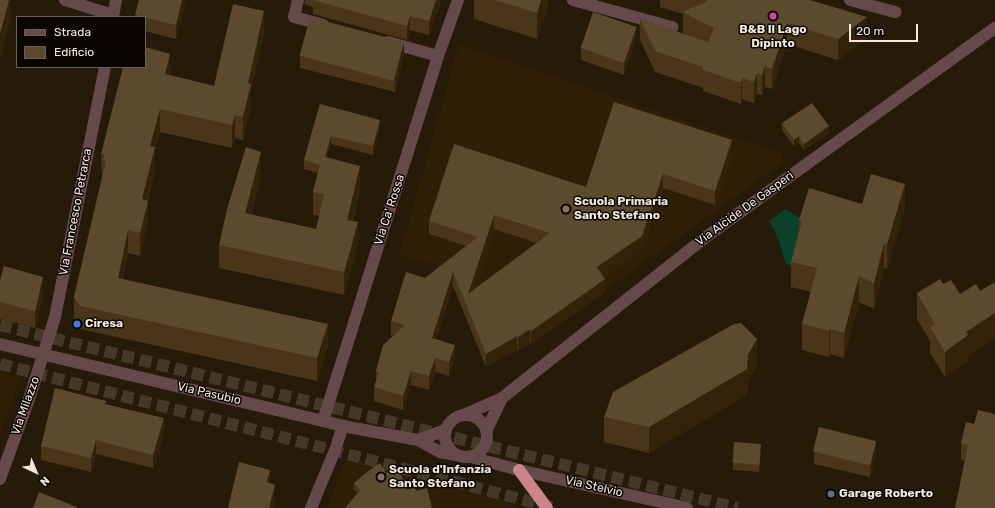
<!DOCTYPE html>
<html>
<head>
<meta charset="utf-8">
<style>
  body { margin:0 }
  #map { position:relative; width:995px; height:508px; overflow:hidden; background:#261a08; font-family:Rubik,sans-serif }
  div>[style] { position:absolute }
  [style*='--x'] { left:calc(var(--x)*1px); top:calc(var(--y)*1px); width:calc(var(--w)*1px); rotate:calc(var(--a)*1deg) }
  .built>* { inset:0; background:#2e1f06 }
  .green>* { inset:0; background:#0b402a }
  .highway-tunnel>* { height:12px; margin-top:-6px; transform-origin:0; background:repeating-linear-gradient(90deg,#443928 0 12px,transparent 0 18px) }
  .minor>* { height:12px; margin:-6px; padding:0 6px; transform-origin:6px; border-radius:6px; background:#66494b }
  .minor>.ring { margin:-6px; padding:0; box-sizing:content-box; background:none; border:12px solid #66494b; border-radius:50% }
  .highway>* { height:12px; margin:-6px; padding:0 6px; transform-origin:6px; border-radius:6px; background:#cc848b }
  .wall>* { inset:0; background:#493618 }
  .shaded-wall>* { inset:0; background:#332309 }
  .building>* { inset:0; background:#5b4a2d; transform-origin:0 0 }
  .dots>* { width:11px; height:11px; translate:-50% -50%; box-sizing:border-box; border:2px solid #0b0602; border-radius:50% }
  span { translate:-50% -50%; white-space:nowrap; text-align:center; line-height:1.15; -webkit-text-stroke:3px #0b0602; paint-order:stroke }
  .poi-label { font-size:12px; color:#f1e9de; font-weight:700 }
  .left { translate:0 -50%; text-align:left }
  .street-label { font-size:12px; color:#f1e9de }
  .legend { position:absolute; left:16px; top:16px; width:130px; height:52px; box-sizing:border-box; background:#0b0602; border:1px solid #67615a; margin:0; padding:5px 7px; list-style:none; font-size:12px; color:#f1e9de }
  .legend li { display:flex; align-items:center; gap:8px; height:20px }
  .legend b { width:20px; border:1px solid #67615a }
  .north { position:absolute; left:16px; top:452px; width:40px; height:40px; -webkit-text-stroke:3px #0b0602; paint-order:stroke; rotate:136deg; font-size:11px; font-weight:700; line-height:16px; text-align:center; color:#f1e9de }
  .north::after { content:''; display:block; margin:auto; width:14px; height:18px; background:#f1e9de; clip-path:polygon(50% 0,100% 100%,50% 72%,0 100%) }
  .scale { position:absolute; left:849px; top:24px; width:69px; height:18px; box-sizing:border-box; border:2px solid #f1e9de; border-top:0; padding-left:5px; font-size:12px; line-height:14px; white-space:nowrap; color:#f1e9de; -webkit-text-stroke:3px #0b0602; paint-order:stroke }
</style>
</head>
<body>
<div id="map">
  <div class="built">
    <i style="clip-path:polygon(459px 44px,782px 153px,784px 162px,531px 344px,504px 357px,470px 273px,399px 256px)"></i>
    <i style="clip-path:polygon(0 372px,21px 377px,0 435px)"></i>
    <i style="clip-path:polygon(346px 458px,500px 496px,516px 508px,327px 508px)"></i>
  </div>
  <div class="green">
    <i style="clip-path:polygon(785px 209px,804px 220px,792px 266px,786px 264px,778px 238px,769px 221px)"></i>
  </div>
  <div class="highway-tunnel">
    <i style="--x:0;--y:325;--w:760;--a:13.93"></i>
    <i style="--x:0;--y:364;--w:573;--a:14.55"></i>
  </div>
  <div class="minor">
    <i style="--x:65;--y:0;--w:50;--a:17.4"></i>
    <i style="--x:298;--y:0;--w:17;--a:103"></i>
    <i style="--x:294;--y:17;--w:30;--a:15"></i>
    <i style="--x:573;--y:0;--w:103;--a:15.3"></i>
    <i style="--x:850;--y:0;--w:47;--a:14.9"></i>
    <i style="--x:113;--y:17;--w:17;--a:-80"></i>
    <i style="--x:388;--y:42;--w:52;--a:15.6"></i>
    <i style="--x:0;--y:344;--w:353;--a:13.4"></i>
    <i style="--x:343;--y:426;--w:76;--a:10.6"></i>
    <i style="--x:418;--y:440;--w:25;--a:29"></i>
    <i style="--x:440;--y:452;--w:16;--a:11"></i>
    <i style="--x:466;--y:414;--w:39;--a:-24"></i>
    <i style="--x:502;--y:398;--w:260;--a:-38.3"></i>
    <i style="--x:706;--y:237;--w:357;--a:-35.9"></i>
    <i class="ring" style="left:445px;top:415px;width:30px;height:30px"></i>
    <i style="--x:323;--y:421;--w:383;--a:-72.5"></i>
    <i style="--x:438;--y:56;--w:59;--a:-70.3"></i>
    <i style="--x:487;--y:429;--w:34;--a:-64"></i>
    <i style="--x:418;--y:440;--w:30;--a:-20"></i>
    <i style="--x:337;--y:444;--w:19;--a:-72"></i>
    <i style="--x:471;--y:457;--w:50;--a:15.2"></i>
    <i style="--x:519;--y:470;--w:172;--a:12.7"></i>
    <i style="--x:0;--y:479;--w:88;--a:-70.1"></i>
    <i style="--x:30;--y:396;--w:83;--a:-72.4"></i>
    <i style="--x:55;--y:317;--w:255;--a:-78.7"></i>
    <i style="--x:311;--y:508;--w:63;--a:-67.5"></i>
  </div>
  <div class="highway">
    <i style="--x:519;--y:470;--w:47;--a:53.6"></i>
  </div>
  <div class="wall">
    <i style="clip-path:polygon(139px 0,186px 0,176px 39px,145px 31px,145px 17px,135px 17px)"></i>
    <i style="clip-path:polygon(305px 0,440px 0,440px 4px,429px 35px,410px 30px,407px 40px,313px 14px,313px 7px,305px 4px)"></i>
    <i style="clip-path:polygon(474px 0,548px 0,548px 5px,537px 39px,474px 19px)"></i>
    <i style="clip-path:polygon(660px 0,810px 0,867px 38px,838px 60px,787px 44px,772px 89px,765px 87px,762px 95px,757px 94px,754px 103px,742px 99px,741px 104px,703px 91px,703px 88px,655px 72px,640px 40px,640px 19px,687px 35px,683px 33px,683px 14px,660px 7px)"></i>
    <i style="clip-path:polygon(264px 34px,251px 89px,251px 107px,243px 140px,235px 138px,232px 148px,160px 132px,155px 150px,155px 170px,148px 201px,148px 224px,140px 256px,128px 253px,123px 279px,328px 346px,317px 381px,80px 329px,74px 319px,74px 297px,102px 177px,101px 154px,170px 75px,214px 86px)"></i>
    <i style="clip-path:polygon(636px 39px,624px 75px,581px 60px,581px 48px)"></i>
    <i style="clip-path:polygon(404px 54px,395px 92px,300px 68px,300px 56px)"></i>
    <i style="clip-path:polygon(320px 104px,380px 129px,373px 155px,331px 144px,327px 158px,360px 189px,353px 221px,358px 245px,344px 295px,219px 268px,219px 245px,261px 175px,251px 215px,316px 229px,319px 216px,313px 215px,313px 192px,318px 173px,304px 169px,304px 160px)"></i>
    <i style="clip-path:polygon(782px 123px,829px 133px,804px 150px,799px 143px,794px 146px,782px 130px)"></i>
    <i style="clip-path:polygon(evenodd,732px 154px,715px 205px,663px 188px,642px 250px,604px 276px,605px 292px,531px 344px,530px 342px,518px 351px,517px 349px,486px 367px,453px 286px,436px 339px,455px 359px,449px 376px,435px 372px,429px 390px,411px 385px,403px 410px,374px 401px,374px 387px,376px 381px,376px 371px,394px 335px,391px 335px,391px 321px,425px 278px,466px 246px,429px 234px,429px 221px,586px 187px,732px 154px,494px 229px,537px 243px,474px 289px,494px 229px)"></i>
    <i style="clip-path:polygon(862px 204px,905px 209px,887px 269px,884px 268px,874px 309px,859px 302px,844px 358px,830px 354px,829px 357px,802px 350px,802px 324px,811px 292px,791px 287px,791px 262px,799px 229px,799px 220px)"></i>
    <i style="clip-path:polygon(0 280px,43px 294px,35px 328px,0 319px)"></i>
    <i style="clip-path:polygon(943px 284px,960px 294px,980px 291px,968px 356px,968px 361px,945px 377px,930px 353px,930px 341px,917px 319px,917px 293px)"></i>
    <i style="clip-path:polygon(757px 365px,748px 381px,747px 395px,649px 453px,604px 442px,604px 417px)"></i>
    <i style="clip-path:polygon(106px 404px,164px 432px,153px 468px,96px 454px,91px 472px,41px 460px,41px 446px)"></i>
    <i style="clip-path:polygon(974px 424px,965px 461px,961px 460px,961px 443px)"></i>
    <i style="clip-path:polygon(761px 451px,759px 472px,733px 470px,733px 463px)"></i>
    <i style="clip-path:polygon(814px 451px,876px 453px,870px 477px,814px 464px)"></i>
    <i style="clip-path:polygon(386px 473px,407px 490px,417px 491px,358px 493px,354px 490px,354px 483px)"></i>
  </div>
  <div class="shaded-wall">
    <i style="clip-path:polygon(9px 0,10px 0,10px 23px,0 59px,0 34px)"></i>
    <i style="clip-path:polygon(182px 0,186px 0,176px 39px,176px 25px)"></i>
    <i style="clip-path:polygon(436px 0,440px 0,440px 4px,429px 35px,429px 21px)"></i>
    <i style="clip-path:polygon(541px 0,548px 0,548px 5px,537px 39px,537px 13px)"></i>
    <i style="clip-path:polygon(264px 11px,264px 34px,251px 89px,251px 107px,243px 140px,243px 117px,248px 83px)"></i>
    <i style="clip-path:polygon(410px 16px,410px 30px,407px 40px,407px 26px)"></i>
    <i style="clip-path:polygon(867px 17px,867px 38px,838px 60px,838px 39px)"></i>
    <i style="clip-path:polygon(787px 23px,787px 44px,772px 89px,772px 69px)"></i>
    <i style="clip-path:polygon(636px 27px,636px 39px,624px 75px,624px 62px)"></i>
    <i style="clip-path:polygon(404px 42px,404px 54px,395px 92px,395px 79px)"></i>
    <i style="clip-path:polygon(170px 54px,170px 76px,165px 74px)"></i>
    <i style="clip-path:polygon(765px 66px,765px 87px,762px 95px,762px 75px)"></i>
    <i style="clip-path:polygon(757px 73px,757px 94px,754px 103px,754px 82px)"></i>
    <i style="clip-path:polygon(742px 78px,742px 99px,741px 104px,741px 83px)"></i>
    <i style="clip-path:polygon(160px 109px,160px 132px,155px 150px,155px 170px,142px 222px,142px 199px,150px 146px)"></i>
    <i style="clip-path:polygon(235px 115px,235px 138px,232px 148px,232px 125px)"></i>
    <i style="clip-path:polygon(380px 120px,380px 129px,373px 155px,373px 146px)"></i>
    <i style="clip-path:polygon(829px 126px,829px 133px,804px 150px,804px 144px)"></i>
    <i style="clip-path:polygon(331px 136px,331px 144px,323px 174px,323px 165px)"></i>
    <i style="clip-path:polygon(799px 136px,799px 143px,794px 146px,794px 140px)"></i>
    <i style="clip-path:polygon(732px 140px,732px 154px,715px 205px,715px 191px)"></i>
    <i style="clip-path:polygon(261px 152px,261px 175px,245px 236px,245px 213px)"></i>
    <i style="clip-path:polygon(360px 166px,360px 189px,347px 243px,347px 220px)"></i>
    <i style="clip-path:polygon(663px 174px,663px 188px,642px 250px,597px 281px,597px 267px)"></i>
    <i style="clip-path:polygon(905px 184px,905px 209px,887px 269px,887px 244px)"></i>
    <i style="clip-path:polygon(148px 201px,148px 224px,140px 256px,140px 233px)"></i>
    <i style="clip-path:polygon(494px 215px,494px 229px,468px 308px,468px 294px)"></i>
    <i style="clip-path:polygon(358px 222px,358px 245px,344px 295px,344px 272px)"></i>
    <i style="clip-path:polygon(128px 230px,128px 253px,118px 300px,118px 278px)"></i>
    <i style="clip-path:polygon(884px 243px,884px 268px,874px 309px,874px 283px)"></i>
    <i style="clip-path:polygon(453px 272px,453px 286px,432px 352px,432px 338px)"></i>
    <i style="clip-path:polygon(859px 276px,859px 302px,844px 358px,844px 333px)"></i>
    <i style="clip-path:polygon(43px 277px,43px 294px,35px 328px,35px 311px)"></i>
    <i style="clip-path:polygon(605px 279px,605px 292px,531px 344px,531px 331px)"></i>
    <i style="clip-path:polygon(995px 313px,995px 339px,968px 356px,968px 361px,945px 377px,945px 352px,966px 332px)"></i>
    <i style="clip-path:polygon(328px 324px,328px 346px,317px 381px,317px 358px)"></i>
    <i style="clip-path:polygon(530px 329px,530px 342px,518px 351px,518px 337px)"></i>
    <i style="clip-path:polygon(830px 329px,830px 354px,829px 357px,829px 331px)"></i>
    <i style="clip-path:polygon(517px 336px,517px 349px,486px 367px,486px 354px)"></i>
    <i style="clip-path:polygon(757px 339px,757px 365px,748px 381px,747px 395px,649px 453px,649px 427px,748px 355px)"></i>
    <i style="clip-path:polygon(455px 345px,455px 359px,449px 376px,449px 362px)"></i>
    <i style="clip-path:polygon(435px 358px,435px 372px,429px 390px,429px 376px)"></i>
    <i style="clip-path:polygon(411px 371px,411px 385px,403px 410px,403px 396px)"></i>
    <i style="clip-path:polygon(164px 418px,164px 432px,153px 468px,153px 455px)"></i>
    <i style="clip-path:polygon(96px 440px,96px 454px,91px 472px,91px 458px)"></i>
    <i style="clip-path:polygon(876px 441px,876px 453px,870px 477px,870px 465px)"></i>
    <i style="clip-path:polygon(761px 444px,761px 451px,759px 472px,759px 465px)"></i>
    <i style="clip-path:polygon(270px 470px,270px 487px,267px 482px)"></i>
    <i style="clip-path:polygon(275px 485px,275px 502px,274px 508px,269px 508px)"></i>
  </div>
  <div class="building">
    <i style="clip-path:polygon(0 0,9px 0,0 34px)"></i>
    <i style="clip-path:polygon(139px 0,182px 0,176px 25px,135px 15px)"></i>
    <i style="clip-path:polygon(313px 0,436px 0,429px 21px,410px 16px,407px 26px)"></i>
    <i style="clip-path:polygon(495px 0,541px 0,537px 13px)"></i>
    <i style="clip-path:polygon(705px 0,810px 0,867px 17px,838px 39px,787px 23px,772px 69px,765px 66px,762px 75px,757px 73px,754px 82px,742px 78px,741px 83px,703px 70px,703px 67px,655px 51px,640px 19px,708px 42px,714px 28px,683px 12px,708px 1px)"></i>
    <i style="clip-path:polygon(233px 4px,264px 11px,248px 83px,251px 84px,243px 117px,235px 115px,232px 125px,160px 109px,150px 146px,155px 147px,142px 199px,148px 201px,140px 233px,128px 230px,118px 278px,328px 324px,317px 358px,80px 306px,74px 297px,106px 161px,103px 160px,105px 154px,101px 154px,123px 67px,145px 67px,145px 47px,170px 54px,165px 74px,214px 86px)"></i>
    <i style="left:593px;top:12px;width:46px;height:38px;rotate:19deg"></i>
    <i style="left:310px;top:17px;width:97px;height:40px;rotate:15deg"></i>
    <i style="clip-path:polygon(evenodd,614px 102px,732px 140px,715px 191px,663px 174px,642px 236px,597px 267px,605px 279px,531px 331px,530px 329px,518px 337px,517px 336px,486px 354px,453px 272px,432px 338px,455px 345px,449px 362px,435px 358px,429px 376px,411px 371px,403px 396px,374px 387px,379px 372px,376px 371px,383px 345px,405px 325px,391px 321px,406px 272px,425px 278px,478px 237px,429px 221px,454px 144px,586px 187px,614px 102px,494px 215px,550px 233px,468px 294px,486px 239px,494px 215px)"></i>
    <i style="clip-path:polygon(812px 103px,829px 126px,804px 144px,799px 136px,794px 140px,782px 123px)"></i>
    <i style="clip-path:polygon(320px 104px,380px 120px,373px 146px,331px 136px,325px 157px,322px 156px,320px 165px,304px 160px)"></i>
    <i style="clip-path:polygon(246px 147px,261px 152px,245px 213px,316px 229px,324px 194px,313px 192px,322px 156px,360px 166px,347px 220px,358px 222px,344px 272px,219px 245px,227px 209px)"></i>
    <i style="clip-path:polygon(871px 174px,905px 184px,887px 244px,884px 243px,874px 283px,859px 276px,844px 333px,830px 329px,829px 331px,802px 324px,817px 268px,791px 262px,802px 221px,799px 220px,809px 188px,862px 204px)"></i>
    <i style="clip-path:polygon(4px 266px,43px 277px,35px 311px,0 302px,0 280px)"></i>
    <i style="clip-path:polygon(940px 279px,943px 284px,951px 280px,960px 294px,976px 284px,980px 291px,995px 282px,995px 313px,966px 332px,968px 335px,945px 352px,930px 327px,935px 324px,917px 293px)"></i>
    <i style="clip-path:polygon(741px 323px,757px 339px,748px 355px,747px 369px,649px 427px,604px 417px,613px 392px,734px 324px)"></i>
    <i style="clip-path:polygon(55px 388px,106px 401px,105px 404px,164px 418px,153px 455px,96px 440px,91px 458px,41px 446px)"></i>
    <i style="clip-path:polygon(978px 410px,995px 414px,995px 508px,955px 508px,968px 445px,961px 443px,966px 422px,974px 424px)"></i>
    <i style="left:819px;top:427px;width:59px;height:25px;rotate:14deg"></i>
    <i style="left:734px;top:442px;width:27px;height:21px;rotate:4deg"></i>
    <i style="clip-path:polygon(239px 462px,270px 470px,267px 482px,275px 485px,269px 508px,228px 508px)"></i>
    <i style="clip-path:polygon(380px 463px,386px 473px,398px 467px,407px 490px,414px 487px,417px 491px,427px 488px,432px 508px,345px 508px,360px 490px,354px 483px,367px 472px)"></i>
    <i style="clip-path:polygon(39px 492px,77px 507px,76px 508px,33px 508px)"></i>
  </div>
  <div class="dots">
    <i style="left:773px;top:16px;background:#d1479c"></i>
    <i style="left:566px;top:209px;background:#8d6e63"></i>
    <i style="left:77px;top:324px;background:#3f7fe0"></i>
    <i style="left:381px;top:477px;background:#8d6e63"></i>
    <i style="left:831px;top:494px;background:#5c6f8a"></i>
  </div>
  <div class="poi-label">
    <span style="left:773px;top:37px">B&amp;B Il Lago<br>Dipinto</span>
    <span class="left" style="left:574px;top:209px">Scuola Primaria<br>Santo Stefano</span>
    <span class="left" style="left:85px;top:324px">Ciresa</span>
    <span class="left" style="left:389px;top:477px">Scuola d'Infanzia<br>Santo Stefano</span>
    <span class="left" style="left:839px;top:494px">Garage Roberto</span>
  </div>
  <div class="street-label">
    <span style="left:745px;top:209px;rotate:-36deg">Via Alcide De Gasperi</span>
    <span style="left:390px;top:210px;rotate:-72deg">Via Ca' Rossa</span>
    <span style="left:76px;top:212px;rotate:-79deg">Via Francesco Petrarca</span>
    <span style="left:209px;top:394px;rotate:13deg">Via Pasubio</span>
    <span style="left:26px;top:406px;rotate:-70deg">Via Milazzo</span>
    <span style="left:594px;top:487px;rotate:13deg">Via Stelvio</span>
  </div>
  <ul class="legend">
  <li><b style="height:5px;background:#66494b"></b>Strada</li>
  <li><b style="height:11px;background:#5b4a2d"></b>Edificio</li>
  </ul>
  <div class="north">N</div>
  <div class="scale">20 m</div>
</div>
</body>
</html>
